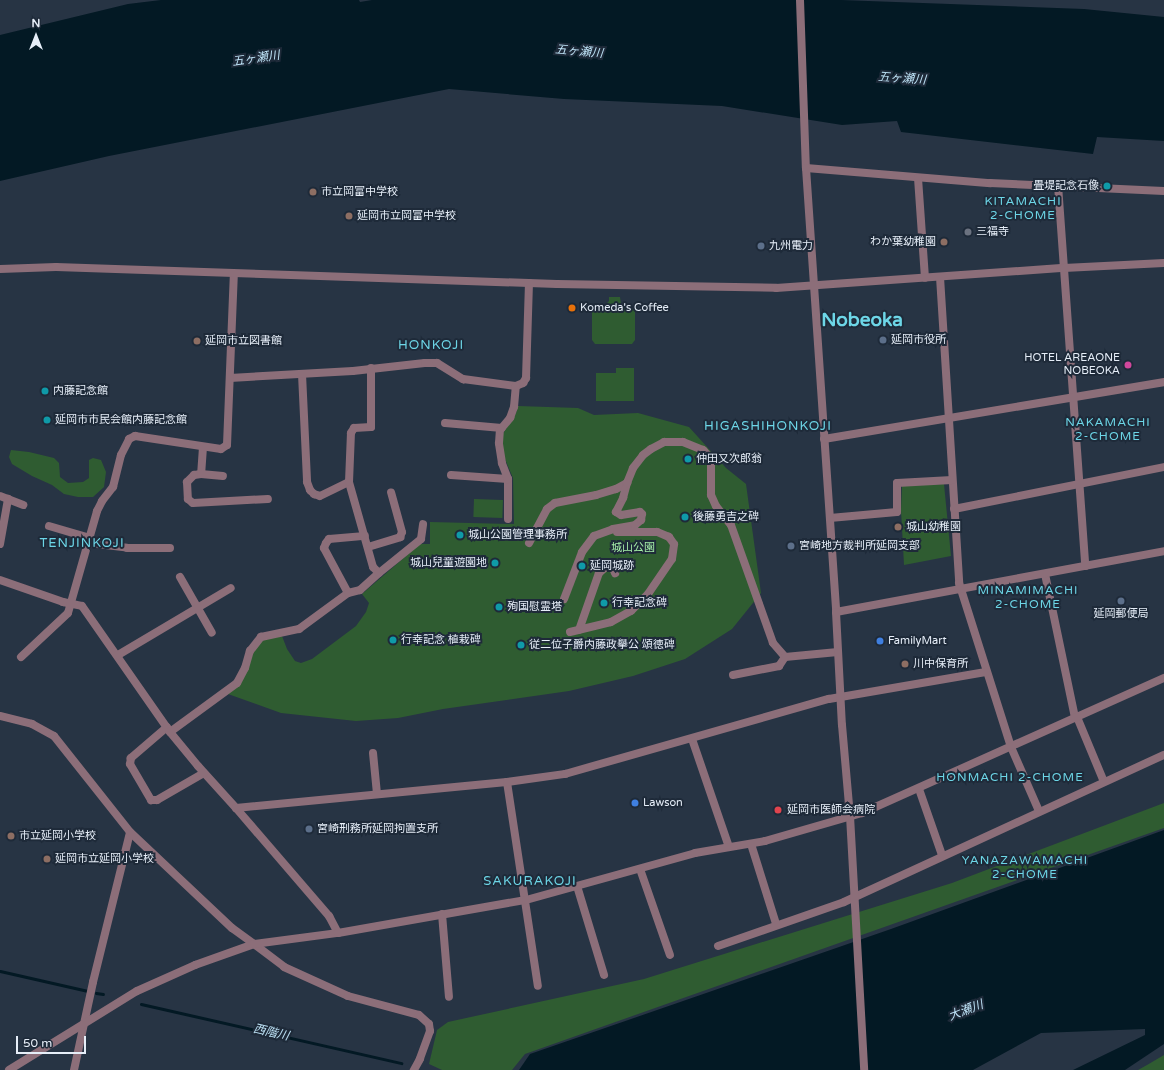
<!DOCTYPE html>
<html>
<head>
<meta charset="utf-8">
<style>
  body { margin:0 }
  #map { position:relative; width:1164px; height:1070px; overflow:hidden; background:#273444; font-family:"Varela Round","Noto Sans JP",sans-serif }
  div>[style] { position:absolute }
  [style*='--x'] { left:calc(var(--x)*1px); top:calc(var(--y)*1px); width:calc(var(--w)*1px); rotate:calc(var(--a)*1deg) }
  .green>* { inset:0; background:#2f5c31; transform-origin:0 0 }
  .water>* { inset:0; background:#031924 }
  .stream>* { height:3px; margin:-1.5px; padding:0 1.5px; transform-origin:1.5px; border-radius:1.5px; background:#031924 }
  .minor>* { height:8px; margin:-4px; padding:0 4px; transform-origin:4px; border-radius:4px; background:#8c6e79 }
  .tertiary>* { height:8px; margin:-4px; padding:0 4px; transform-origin:4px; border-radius:4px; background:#8c6e79 }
  .dots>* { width:11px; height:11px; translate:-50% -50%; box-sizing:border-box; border:2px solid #1e2a39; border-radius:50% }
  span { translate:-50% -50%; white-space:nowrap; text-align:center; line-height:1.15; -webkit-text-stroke:4px #1e2a39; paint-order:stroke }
  .poi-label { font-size:11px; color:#e6eef8 }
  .right { translate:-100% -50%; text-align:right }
  .left { translate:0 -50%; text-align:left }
  .park-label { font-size:11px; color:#a6efa8 }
  .water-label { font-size:12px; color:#bee3f7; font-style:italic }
  .neighbourhood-label { font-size:12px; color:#6dd6e7; letter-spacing:1px }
  .quarter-label { font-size:13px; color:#6dd6e7; letter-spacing:1px }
  .town-label { font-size:19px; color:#6dd6e7; font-weight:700 }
  .north { position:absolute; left:16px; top:16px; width:40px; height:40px; -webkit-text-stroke:3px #1e2a39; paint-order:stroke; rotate:0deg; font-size:11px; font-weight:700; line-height:16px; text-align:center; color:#e6eef8 }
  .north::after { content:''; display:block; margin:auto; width:14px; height:18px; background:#e6eef8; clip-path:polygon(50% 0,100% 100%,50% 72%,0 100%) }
  .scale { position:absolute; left:16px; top:1036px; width:70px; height:18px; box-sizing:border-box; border:2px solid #e6eef8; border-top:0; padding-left:5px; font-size:12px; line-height:14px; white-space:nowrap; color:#e6eef8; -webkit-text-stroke:3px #1e2a39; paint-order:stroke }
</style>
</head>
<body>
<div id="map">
  <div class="green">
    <i style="clip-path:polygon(609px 297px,620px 297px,621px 304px,631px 307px,635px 312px,635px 340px,632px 344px,595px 344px,592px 340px,592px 309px,595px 307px,605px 305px,609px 301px)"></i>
    <i style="clip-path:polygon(616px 368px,634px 368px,634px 401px,596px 401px,596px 373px,616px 373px)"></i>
    <i style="clip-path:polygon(518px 406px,578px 408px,594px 415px,638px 413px,689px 427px,726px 468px,746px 484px,761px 593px,732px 629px,685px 659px,633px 676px,569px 691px,443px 709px,398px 718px,356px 721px,281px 713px,228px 694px,253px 649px,264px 638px,282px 636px,287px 649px,295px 661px,301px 663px,312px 659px,356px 626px,366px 612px,369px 603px,362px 594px,420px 544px,430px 544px,430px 522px,514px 524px,513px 478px,502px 452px,502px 435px,516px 413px)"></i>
    <i style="clip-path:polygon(11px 450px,29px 452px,54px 458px,59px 463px,60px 477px,68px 483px,83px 482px,89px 478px,89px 460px,93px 458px,101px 460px,106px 472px,104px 487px,93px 497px,78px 497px,64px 494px,52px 485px,32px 476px,12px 464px,9px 457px)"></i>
    <i style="clip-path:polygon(944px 484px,951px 556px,904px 565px,901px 510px,902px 486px)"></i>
    <i style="left:474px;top:499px;width:29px;height:18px;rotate:2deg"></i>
    <i style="clip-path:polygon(1164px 803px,1164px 828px,525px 1054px,512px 1070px,442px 1070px,429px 1064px,437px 1030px,448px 1022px,644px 979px,952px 883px)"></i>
    <i style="clip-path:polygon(1164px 1055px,1164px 1070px,1138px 1070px,1147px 1065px)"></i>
  </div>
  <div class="water">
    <i style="clip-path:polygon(161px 0,359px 0,360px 2px,372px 0,841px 0,1084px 9px,1164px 17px,1164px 141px,1097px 137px,1093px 154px,901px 132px,897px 121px,842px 125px,722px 106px,564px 99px,449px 89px,109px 156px,0 181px,0 35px,128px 4px)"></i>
    <i style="clip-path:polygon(1164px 830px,1164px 1044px,1125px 1070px,1073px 1070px,1145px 1035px,1145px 1029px,1041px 1033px,973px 1070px,519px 1070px,530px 1054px,891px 929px)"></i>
  </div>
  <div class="stream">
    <i style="--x:0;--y:971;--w:90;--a:12.8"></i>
    <i style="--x:96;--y:993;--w:7;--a:8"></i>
    <i style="--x:141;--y:1004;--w:267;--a:12.8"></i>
  </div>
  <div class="minor">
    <i style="--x:806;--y:168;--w:185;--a:4.7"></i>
    <i style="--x:990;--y:183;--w:174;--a:2.6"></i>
    <i style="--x:918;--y:178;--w:100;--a:86"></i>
    <i style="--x:1058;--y:185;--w:382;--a:85.9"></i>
    <i style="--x:940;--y:277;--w:307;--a:86.4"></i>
    <i style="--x:959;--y:583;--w:172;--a:72.4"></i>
    <i style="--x:1011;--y:747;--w:70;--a:66.4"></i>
    <i style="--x:302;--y:374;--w:108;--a:87.3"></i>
    <i style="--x:307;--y:482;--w:9;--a:69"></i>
    <i style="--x:310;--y:490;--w:6;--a:45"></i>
    <i style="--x:314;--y:494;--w:6;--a:18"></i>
    <i style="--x:320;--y:496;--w:32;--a:-26"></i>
    <i style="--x:230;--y:378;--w:123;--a:-3.3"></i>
    <i style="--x:353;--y:371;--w:72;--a:-6.3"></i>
    <i style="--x:425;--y:363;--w:12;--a:0"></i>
    <i style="--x:437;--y:363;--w:31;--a:32"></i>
    <i style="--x:463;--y:379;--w:53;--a:7.5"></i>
    <i style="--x:516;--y:386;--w:8;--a:-23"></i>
    <i style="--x:523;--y:383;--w:6;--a:-59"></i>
    <i style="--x:526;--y:378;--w:95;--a:-88.2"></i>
    <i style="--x:445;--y:423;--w:57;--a:5"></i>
    <i style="--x:203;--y:447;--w:27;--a:94"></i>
    <i style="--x:201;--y:474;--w:7;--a:172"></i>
    <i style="--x:194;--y:475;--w:10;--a:135"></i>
    <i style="--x:187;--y:482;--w:17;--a:87"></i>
    <i style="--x:188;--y:499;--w:6;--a:39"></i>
    <i style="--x:193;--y:503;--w:75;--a:-3.1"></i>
    <i style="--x:201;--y:474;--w:22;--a:5"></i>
    <i style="--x:451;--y:475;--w:57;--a:4"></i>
    <i style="--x:0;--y:496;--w:25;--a:21"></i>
    <i style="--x:954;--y:509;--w:214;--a:-11.3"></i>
    <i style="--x:830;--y:518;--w:67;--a:-5.1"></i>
    <i style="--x:897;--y:512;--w:29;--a:-90"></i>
    <i style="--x:897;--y:483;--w:55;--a:-3.1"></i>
    <i style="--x:508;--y:519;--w:40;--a:-90"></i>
    <i style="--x:508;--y:479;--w:17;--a:-111"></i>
    <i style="--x:502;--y:463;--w:20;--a:-99"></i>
    <i style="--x:499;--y:443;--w:13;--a:-86"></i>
    <i style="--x:500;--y:430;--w:16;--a:-50"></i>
    <i style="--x:510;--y:418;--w:12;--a:-70"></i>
    <i style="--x:514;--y:407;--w:21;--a:-85"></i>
    <i style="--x:49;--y:526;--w:43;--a:16.3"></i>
    <i style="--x:89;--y:543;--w:38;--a:7"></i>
    <i style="--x:127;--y:548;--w:43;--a:0"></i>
    <i style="--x:529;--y:543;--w:38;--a:-62"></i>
    <i style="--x:547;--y:509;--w:10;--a:-37"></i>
    <i style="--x:555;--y:503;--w:42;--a:-11"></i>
    <i style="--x:596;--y:495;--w:21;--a:-17"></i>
    <i style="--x:616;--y:489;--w:13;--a:-29"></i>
    <i style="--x:0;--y:544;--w:46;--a:-79.9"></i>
    <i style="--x:368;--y:547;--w:34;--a:-17"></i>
    <i style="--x:400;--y:537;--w:5;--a:-68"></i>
    <i style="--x:402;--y:532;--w:41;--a:-105.4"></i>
    <i style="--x:379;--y:573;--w:54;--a:-39"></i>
    <i style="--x:421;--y:539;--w:15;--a:-82"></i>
    <i style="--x:1045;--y:574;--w:147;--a:78.2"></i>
    <i style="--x:180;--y:577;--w:64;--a:60.3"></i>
    <i style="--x:0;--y:580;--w:67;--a:19.2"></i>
    <i style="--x:63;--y:602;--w:19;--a:12"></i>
    <i style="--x:82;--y:606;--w:154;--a:55.1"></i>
    <i style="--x:170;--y:732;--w:44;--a:50.5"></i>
    <i style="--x:198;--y:766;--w:57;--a:47.9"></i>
    <i style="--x:236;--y:808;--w:143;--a:49.3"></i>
    <i style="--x:329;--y:916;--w:19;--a:62"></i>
    <i style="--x:348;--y:593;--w:51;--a:-118.1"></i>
    <i style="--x:324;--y:548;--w:5;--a:-68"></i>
    <i style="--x:326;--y:543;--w:5;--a:-53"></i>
    <i style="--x:329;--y:539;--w:36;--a:-5"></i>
    <i style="--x:564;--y:599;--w:50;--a:-69"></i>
    <i style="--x:582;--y:552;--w:20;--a:-53"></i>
    <i style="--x:594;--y:536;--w:20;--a:-20"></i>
    <i style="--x:613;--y:529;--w:22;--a:-10"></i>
    <i style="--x:635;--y:525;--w:8;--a:-40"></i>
    <i style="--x:641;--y:520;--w:6;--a:-81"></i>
    <i style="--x:642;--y:514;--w:3;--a:-135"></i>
    <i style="--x:640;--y:512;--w:19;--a:171"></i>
    <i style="--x:621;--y:515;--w:6;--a:-149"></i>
    <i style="--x:616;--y:512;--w:16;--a:-63"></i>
    <i style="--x:623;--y:498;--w:16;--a:-75"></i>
    <i style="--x:627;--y:483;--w:16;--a:-68"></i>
    <i style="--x:633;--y:468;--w:16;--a:-52"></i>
    <i style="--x:643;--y:455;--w:10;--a:-37"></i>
    <i style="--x:651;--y:449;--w:15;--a:-28"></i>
    <i style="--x:664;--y:442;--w:19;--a:0"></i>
    <i style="--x:683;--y:442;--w:22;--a:22"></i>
    <i style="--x:703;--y:450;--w:11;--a:45"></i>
    <i style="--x:711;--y:458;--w:37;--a:90"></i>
    <i style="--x:711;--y:495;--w:12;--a:66"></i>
    <i style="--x:716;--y:506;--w:24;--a:52"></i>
    <i style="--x:731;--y:525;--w:125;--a:70.4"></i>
    <i style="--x:773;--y:643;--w:18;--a:49"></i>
    <i style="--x:785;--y:657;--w:53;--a:-5.4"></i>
    <i style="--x:836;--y:612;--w:334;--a:-10.5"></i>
    <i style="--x:579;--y:630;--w:60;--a:-70.7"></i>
    <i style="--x:599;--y:573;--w:11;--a:-41"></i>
    <i style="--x:607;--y:566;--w:5;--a:0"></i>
    <i style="--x:612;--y:566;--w:8;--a:67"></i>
    <i style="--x:570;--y:632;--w:42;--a:-13.7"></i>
    <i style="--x:611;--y:622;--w:23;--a:-29"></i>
    <i style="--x:631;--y:611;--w:24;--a:-45"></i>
    <i style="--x:648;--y:594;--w:42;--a:-55.6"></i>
    <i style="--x:672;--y:559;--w:15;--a:-82"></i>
    <i style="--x:674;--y:544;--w:9;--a:-126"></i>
    <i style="--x:669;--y:537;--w:13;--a:-157"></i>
    <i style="--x:657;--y:532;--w:40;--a:180"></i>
    <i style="--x:118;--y:655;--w:131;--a:-30.7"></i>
    <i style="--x:21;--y:657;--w:64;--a:-43.1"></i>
    <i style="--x:68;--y:613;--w:106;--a:-74.1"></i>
    <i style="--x:97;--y:511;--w:11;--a:-63"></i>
    <i style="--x:102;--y:501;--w:18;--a:-52"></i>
    <i style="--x:113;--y:487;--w:33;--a:-76"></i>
    <i style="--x:121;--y:455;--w:18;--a:-63"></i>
    <i style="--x:129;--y:439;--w:7;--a:-27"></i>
    <i style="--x:135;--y:436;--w:87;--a:8.6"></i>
    <i style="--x:221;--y:449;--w:7;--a:-34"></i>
    <i style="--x:227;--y:445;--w:171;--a:-87.7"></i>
    <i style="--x:733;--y:675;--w:47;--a:-11.1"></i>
    <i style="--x:779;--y:666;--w:11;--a:-56"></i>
    <i style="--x:1077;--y:717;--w:70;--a:67.4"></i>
    <i style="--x:167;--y:727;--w:48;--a:139.3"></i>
    <i style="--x:131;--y:758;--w:6;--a:99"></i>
    <i style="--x:130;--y:764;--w:42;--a:59.7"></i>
    <i style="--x:151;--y:800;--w:6;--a:0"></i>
    <i style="--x:157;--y:800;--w:54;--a:-29.9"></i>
    <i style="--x:170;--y:732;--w:83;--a:-36.2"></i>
    <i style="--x:237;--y:683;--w:17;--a:-62"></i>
    <i style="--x:245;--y:668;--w:18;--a:-74"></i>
    <i style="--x:250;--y:651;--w:18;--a:-52"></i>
    <i style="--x:261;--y:637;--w:39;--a:-12"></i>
    <i style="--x:299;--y:629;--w:61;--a:-36.3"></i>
    <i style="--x:348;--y:593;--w:12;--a:-14"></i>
    <i style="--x:360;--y:590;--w:25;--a:-42"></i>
    <i style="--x:379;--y:573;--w:8;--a:-135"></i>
    <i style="--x:373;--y:567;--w:88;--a:-105.8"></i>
    <i style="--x:349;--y:482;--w:49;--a:-87.7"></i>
    <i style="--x:351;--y:433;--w:6;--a:-59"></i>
    <i style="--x:354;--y:428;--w:17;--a:-3"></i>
    <i style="--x:371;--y:427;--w:59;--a:-90"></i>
    <i style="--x:692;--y:739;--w:114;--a:71.1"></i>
    <i style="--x:373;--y:753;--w:41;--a:84.4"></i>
    <i style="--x:507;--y:782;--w:206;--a:81.4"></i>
    <i style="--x:919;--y:789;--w:70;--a:70.8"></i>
    <i style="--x:236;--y:808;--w:272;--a:-5.5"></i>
    <i style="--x:507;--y:782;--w:59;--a:-7.9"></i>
    <i style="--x:565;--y:774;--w:274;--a:-15.9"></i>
    <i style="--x:829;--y:699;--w:159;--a:-9.8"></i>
    <i style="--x:751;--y:844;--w:84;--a:72.6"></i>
    <i style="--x:640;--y:869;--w:91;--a:70.8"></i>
    <i style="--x:577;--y:886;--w:93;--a:73.1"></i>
    <i style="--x:442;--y:914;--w:83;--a:85.2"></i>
    <i style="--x:254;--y:944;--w:38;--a:37"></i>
    <i style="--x:284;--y:967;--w:70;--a:24.4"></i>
    <i style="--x:348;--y:996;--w:73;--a:15"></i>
    <i style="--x:419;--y:1015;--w:13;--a:42"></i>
    <i style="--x:429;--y:1024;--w:7;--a:82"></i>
    <i style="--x:430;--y:1031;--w:30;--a:110"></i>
    <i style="--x:420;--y:1059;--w:13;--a:119"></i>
    <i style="--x:718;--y:946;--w:133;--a:-19.2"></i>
    <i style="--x:844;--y:902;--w:352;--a:-24.7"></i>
    <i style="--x:74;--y:1070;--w:90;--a:-77.8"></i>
    <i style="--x:93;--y:982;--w:154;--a:-76.1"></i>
  </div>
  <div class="tertiary">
    <i style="--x:800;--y:0;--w:168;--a:88"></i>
    <i style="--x:806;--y:168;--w:445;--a:86.1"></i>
    <i style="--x:836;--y:612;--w:113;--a:87"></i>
    <i style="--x:842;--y:725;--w:91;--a:85"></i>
    <i style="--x:850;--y:816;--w:254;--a:86.8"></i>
    <i style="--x:0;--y:269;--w:56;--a:-2"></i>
    <i style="--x:56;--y:267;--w:501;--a:1.94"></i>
    <i style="--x:557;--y:284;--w:219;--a:1"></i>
    <i style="--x:776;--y:288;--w:289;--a:-4"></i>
    <i style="--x:1064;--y:268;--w:100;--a:-2.9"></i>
    <i style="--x:824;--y:439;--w:345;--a:-9.5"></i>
    <i style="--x:0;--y:716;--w:33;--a:14"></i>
    <i style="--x:32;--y:724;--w:25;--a:29"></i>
    <i style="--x:54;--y:736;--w:122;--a:51.6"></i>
    <i style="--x:130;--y:832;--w:140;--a:43.3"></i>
    <i style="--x:232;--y:928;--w:27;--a:36"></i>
    <i style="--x:9;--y:1070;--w:150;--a:-31.7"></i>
    <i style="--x:137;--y:991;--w:64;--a:-24.1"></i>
    <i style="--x:195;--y:965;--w:63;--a:-19.6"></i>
    <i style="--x:254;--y:944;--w:85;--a:-7.5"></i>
    <i style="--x:338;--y:933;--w:191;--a:-10"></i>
    <i style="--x:526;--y:900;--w:175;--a:-15.5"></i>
    <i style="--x:695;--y:853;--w:71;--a:-9.7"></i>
    <i style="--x:765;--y:841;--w:101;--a:-16.1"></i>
    <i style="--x:862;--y:813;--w:331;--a:-24.1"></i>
  </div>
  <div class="dots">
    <i style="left:1107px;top:186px;background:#0f9aa8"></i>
    <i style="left:313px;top:192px;background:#8d6e63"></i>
    <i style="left:349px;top:216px;background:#8d6e63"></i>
    <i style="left:968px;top:232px;background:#6b7280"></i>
    <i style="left:944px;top:242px;background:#8d6e63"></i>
    <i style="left:761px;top:246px;background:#5c6f8a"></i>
    <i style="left:572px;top:308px;background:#e8710a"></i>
    <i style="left:883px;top:340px;background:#5c6f8a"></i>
    <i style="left:197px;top:341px;background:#8d6e63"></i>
    <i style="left:1128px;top:365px;background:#d1479c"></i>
    <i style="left:45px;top:391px;background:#0f9aa8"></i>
    <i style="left:47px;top:420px;background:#0f9aa8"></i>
    <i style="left:688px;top:459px;background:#0f9aa8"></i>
    <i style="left:685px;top:517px;background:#0f9aa8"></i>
    <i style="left:898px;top:527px;background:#8d6e63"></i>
    <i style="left:460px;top:535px;background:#0f9aa8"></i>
    <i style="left:791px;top:546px;background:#5c6f8a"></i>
    <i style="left:495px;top:563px;background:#0f9aa8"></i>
    <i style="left:582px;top:566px;background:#0f9aa8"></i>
    <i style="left:1121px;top:601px;background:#5c6f8a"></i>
    <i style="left:604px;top:603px;background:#0f9aa8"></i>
    <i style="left:499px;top:607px;background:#0f9aa8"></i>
    <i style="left:393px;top:640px;background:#0f9aa8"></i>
    <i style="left:880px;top:641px;background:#3f7fe0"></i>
    <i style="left:521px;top:645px;background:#0f9aa8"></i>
    <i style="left:905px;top:664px;background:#8d6e63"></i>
    <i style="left:635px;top:803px;background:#3f7fe0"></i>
    <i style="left:778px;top:810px;background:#e0444e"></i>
    <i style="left:309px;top:829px;background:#5c6f8a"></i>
    <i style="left:11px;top:836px;background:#8d6e63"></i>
    <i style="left:47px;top:859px;background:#8d6e63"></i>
  </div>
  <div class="poi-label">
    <span class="right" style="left:1099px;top:186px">畳堤記念石像</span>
    <span class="left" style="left:321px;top:192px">市立岡富中学校</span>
    <span class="left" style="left:357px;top:216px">延岡市立岡富中学校</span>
    <span class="left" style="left:976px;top:232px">三福寺</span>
    <span class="right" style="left:936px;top:242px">わか葉幼稚園</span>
    <span class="left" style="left:769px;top:246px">九州電力</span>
    <span class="left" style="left:580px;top:308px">Komeda's Coffee</span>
    <span class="left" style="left:891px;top:340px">延岡市役所</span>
    <span class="left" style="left:205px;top:341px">延岡市立図書館</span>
    <span class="right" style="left:1120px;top:365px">HOTEL AREAONE<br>NOBEOKA</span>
    <span class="left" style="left:53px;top:391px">内藤記念館</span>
    <span class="left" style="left:55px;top:420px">延岡市市民会館内藤記念館</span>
    <span class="left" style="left:696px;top:459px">仲田又次郎翁</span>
    <span class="left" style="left:693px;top:517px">後藤勇吉之碑</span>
    <span class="left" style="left:906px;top:527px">城山幼稚園</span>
    <span class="left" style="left:468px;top:535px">城山公園管理事務所</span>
    <span class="left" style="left:799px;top:546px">宮崎地方裁判所延岡支部</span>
    <span class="right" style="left:487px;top:563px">城山兒童遊園地</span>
    <span class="left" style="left:590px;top:566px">延岡城跡</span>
    <span class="left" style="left:612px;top:603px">行幸記念碑</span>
    <span class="left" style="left:507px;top:607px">殉国慰霊塔</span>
    <span style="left:1121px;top:614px">延岡郵便局</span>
    <span class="left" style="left:401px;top:640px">行幸記念 植栽碑</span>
    <span class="left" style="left:888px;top:641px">FamilyMart</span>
    <span class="left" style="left:529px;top:645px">従二位子爵内藤政擧公 頌徳碑</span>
    <span class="left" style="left:913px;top:664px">川中保育所</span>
    <span class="left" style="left:643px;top:803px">Lawson</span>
    <span class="left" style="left:787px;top:810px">延岡市医師会病院</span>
    <span class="left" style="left:317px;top:829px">宮崎刑務所延岡拘置支所</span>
    <span class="left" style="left:19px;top:836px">市立延岡小学校</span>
    <span class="left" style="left:55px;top:859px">延岡市立延岡小学校</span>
  </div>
  <div class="park-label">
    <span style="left:633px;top:548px">城山公園</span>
  </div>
  <div class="water-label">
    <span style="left:579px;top:52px;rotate:5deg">五ヶ瀬川</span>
    <span style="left:256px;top:59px;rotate:-8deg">五ヶ瀬川</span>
    <span style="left:902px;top:79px;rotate:4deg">五ヶ瀬川</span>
    <span style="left:966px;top:1011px;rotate:-21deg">大瀬川</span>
    <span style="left:271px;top:1033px;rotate:13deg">西階川</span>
  </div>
  <div class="neighbourhood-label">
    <span style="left:1023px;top:209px">KITAMACHI<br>2-CHOME</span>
    <span style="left:1108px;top:430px">NAKAMACHI<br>2-CHOME</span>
    <span style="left:1028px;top:598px">MINAMIMACHI<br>2-CHOME</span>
    <span style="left:1010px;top:778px">HONMACHI 2-CHOME</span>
    <span style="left:1025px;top:868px">YANAZAWAMACHI<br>2-CHOME</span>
  </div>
  <div class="quarter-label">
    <span style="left:431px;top:345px">HONKOJI</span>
    <span style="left:768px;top:426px">HIGASHIHONKOJI</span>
    <span style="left:82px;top:543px">TENJINKOJI</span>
    <span style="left:530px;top:881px">SAKURAKOJI</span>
  </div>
  <div class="town-label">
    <span style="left:862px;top:321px">Nobeoka</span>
  </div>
  <div class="north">N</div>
  <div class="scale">50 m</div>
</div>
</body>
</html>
